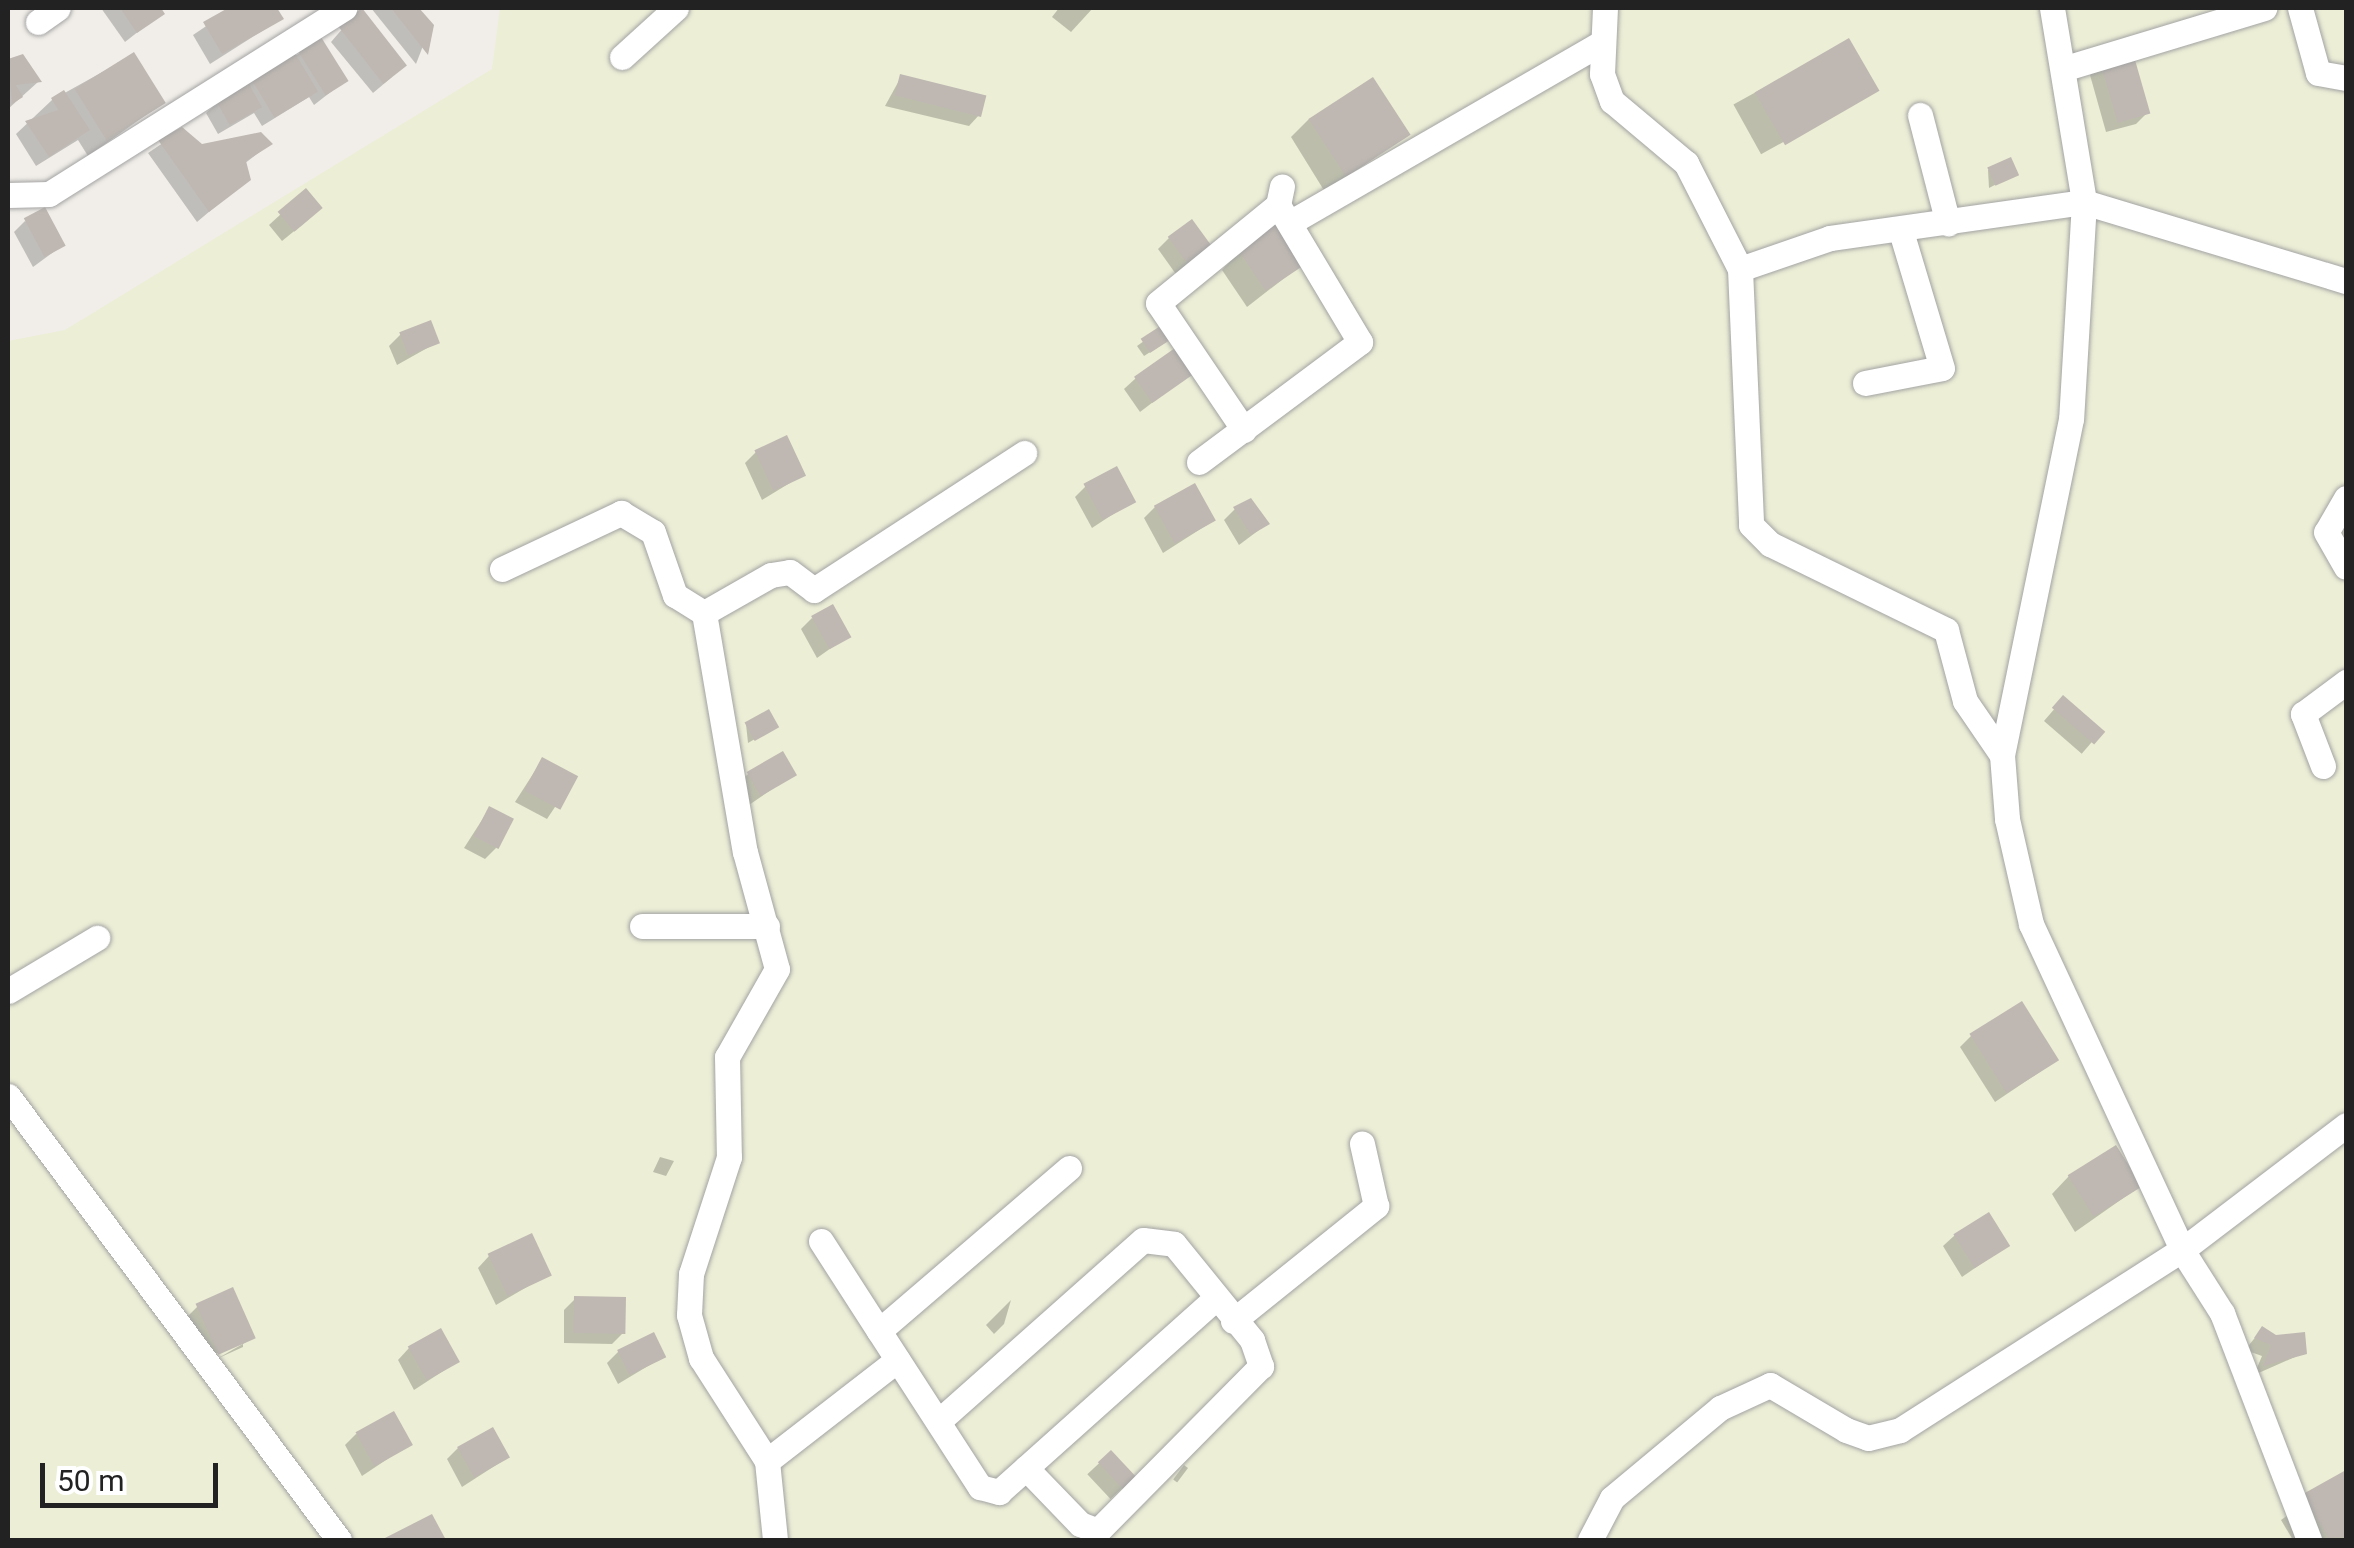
<!DOCTYPE html>
<html>
<head>
<meta charset="utf-8">
<style>
  body { margin:0 }
  #map { position:relative; width:2354px; height:1548px; overflow:hidden; background:#f1eee9; font-family:Roboto,sans-serif }
  div>[style] { position:absolute }
  [style*='--x'] { left:calc(var(--x)*1px); top:calc(var(--y)*1px); width:calc(var(--w)*1px); rotate:calc(var(--a)*1deg) }
  .farmland>* { inset:0; background:#eceed6 }
  .shadow>* { inset:0; background:#0003; transform-origin:0 0 }
  .building>* { inset:0; background:#bfb8b2; transform-origin:0 0 }
  .roads { filter:drop-shadow(0 0 2px #a3a3a3) drop-shadow(0 0 2px #a3a3a3) }
  .street>* { height:25px; margin:-12.5px; padding:0 12.5px; transform-origin:12.5px; border-radius:12.5px; background:#fff }
  span { translate:-50% -50%; white-space:nowrap; text-align:center; line-height:1.15; -webkit-text-stroke:10px #fff; paint-order:stroke }
  .frame { position:absolute; inset:0; border:10px solid #222; pointer-events:none }
  .scale { position:absolute; left:40px; top:1463px; width:178px; height:45px; box-sizing:border-box; border:5px solid #222; border-top:0; padding-left:12px; font-size:30px; line-height:35px; white-space:nowrap; color:#222; -webkit-text-stroke:8px #fff; paint-order:stroke }
</style>
</head>
<body>
<div id="map">
  <div class="farmland">
    <i style="clip-path:polygon(500px 8px,2346px 8px,2346px 1540px,8px 1540px,8px 341px,65px 330px,492px 69px)"></i>
  </div>
  <div class="shadow">
    <i style="clip-path:polygon(101px 8px,158px 8px,162px 13px,125px 42px)"></i>
    <i style="clip-path:polygon(233px 8px,274px 8px,281px 19px,210px 64px,193px 35px)"></i>
    <i style="clip-path:polygon(371px 8px,416px 8px,431px 25px,416px 64px)"></i>
    <i style="clip-path:polygon(1059px 8px,1093px 8px,1071px 32px,1052px 17px)"></i>
    <i style="clip-path:polygon(350px 20px,392px 77px,373px 93px,331px 42px)"></i>
    <i style="left:1848px;top:41px;width:57px;height:131px;rotate:61deg"></i>
    <i style="clip-path:polygon(300px 53px,346px 80px,314px 105px,309px 97px,262px 126px,254px 113px,218px 134px,206px 113px,218px 102px)"></i>
    <i style="clip-path:polygon(133px 55px,163px 103px,88px 156px,78px 140px,36px 166px,16px 134px,52px 100px)"></i>
    <i style="clip-path:polygon(23px 58px,38px 82px,8px 109px,8px 68px)"></i>
    <i style="clip-path:polygon(2101px 64px,2147px 113px,2136px 124px,2106px 132px,2090px 75px)"></i>
    <i style="clip-path:polygon(901px 77px,980px 114px,969px 126px,885px 106px)"></i>
    <i style="clip-path:polygon(1309px 119px,1407px 135px,1325px 192px,1291px 137px)"></i>
    <i style="clip-path:polygon(182px 130px,201px 147px,270px 144px,244px 164px,248px 179px,197px 222px,148px 153px)"></i>
    <i style="clip-path:polygon(1988px 170px,2016px 174px,1989px 188px)"></i>
    <i style="clip-path:polygon(306px 191px,309px 219px,282px 241px,269px 225px)"></i>
    <i style="clip-path:polygon(25px 221px,63px 245px,33px 267px,14px 232px)"></i>
    <i style="clip-path:polygon(1169px 238px,1212px 250px,1178px 277px,1158px 249px)"></i>
    <i style="clip-path:polygon(1239px 252px,1305px 262px,1247px 307px,1222px 270px)"></i>
    <i style="clip-path:polygon(1165px 326px,1166px 342px,1144px 356px,1137px 346px)"></i>
    <i style="clip-path:polygon(401px 334px,438px 342px,397px 365px,389px 346px)"></i>
    <i style="clip-path:polygon(1190px 374px,1140px 412px,1124px 389px,1136px 378px)"></i>
    <i style="clip-path:polygon(756px 452px,803px 475px,762px 500px,745px 463px)"></i>
    <i style="clip-path:polygon(1086px 486px,1133px 501px,1092px 528px,1075px 497px)"></i>
    <i style="clip-path:polygon(1155px 507px,1213px 521px,1163px 553px,1144px 518px)"></i>
    <i style="clip-path:polygon(1235px 509px,1267px 524px,1239px 545px,1224px 520px)"></i>
    <i style="clip-path:polygon(812px 618px,848px 636px,817px 658px,801px 629px)"></i>
    <i style="left:2063px;top:699px;width:50px;height:29px;rotate:41deg"></i>
    <i style="clip-path:polygon(746px 724px,776px 727px,748px 743px)"></i>
    <i style="clip-path:polygon(542px 760px,575px 777px,547px 819px,515px 802px)"></i>
    <i style="clip-path:polygon(748px 774px,794px 774px,749px 805px,737px 785px)"></i>
    <i style="clip-path:polygon(489px 809px,496px 848px,485px 859px,464px 848px)"></i>
    <i style="clip-path:polygon(1971px 1036px,2056px 1061px,1995px 1102px,1960px 1047px)"></i>
    <i style="clip-path:polygon(660px 1157px,674px 1161px,666px 1176px,653px 1172px)"></i>
    <i style="clip-path:polygon(2069px 1176px,2139px 1187px,2075px 1232px,2052px 1194px)"></i>
    <i style="clip-path:polygon(1955px 1235px,2007px 1246px,1962px 1277px,1943px 1246px)"></i>
    <i style="clip-path:polygon(489px 1256px,549px 1274px,496px 1305px,478px 1268px)"></i>
    <i style="clip-path:polygon(575px 1299px,624px 1332px,612px 1344px,564px 1343px,564px 1310px)"></i>
    <i style="clip-path:polygon(1011px 1300px,1004px 1324px,994px 1334px,986px 1325px)"></i>
    <i style="clip-path:polygon(evenodd,198px 1306px,253px 1338px,208px 1364px,186px 1318px,198px 1306px,243px 1341px,243px 1347px,210px 1362px,207px 1358px,243px 1341px)"></i>
    <i style="clip-path:polygon(2262px 1329px,2304px 1353px,2254px 1375px,2262px 1356px,2245px 1350px)"></i>
    <i style="clip-path:polygon(409px 1348px,457px 1362px,414px 1390px,398px 1360px)"></i>
    <i style="clip-path:polygon(619px 1351px,663px 1357px,618px 1384px,607px 1363px)"></i>
    <i style="clip-path:polygon(356px 1434px,410px 1444px,362px 1476px,345px 1445px)"></i>
    <i style="clip-path:polygon(458px 1448px,507px 1458px,462px 1487px,447px 1459px)"></i>
    <i style="left:1110px;top:1453px;width:34px;height:31px;rotate:47deg"></i>
    <i style="left:1184px;top:1465px;width:5px;height:18px;rotate:37deg"></i>
    <i style="clip-path:polygon(2346px 1473px,2346px 1540px,2293px 1540px,2281px 1520px)"></i>
  </div>
  <div class="building">
    <i style="clip-path:polygon(120px 8px,161px 8px,165px 14px,137px 33px)"></i>
    <i style="clip-path:polygon(228px 8px,277px 8px,284px 19px,222px 54px,203px 22px)"></i>
    <i style="left:362px;top:8px;width:73px;height:30px;rotate:52deg"></i>
    <i style="clip-path:polygon(391px 8px,419px 8px,434px 25px,428px 55px)"></i>
    <i style="left:321px;top:37px;width:52px;height:27px;rotate:58deg"></i>
    <i style="left:1849px;top:38px;width:61px;height:109px;rotate:60deg"></i>
    <i style="left:134px;top:52px;width:60px;height:70px;rotate:58deg"></i>
    <i style="left:295px;top:53px;width:45px;height:51px;rotate:59deg"></i>
    <i style="left:2133px;top:53px;width:63px;height:34px;rotate:74deg"></i>
    <i style="clip-path:polygon(23px 54px,42px 82px,16px 85px,23px 97px,12px 104px,8px 59px)"></i>
    <i style="left:900px;top:74px;width:89px;height:22px;rotate:14deg"></i>
    <i style="left:1373px;top:77px;width:69px;height:77px;rotate:57deg"></i>
    <i style="left:248px;top:82px;width:29px;height:37px;rotate:61deg"></i>
    <i style="clip-path:polygon(64px 90px,90px 130px,49px 157px,25px 121px,58px 110px,51px 98px)"></i>
    <i style="clip-path:polygon(182px 127px,202px 144px,261px 132px,273px 144px,246px 161px,251px 180px,209px 212px,158px 140px)"></i>
    <i style="left:2011px;top:157px;width:20px;height:26px;rotate:66deg"></i>
    <i style="left:306px;top:188px;width:26px;height:37px;rotate:50deg"></i>
    <i style="left:45px;top:207px;width:44px;height:24px;rotate:62deg"></i>
    <i style="left:1192px;top:219px;width:39px;height:30px;rotate:54deg"></i>
    <i style="left:1280px;top:221px;width:50px;height:51px;rotate:56deg"></i>
    <i style="left:431px;top:320px;width:25px;height:34px;rotate:69deg"></i>
    <i style="left:1165px;top:323px;width:17px;height:29px;rotate:57deg"></i>
    <i style="left:1175px;top:348px;width:32px;height:50px;rotate:55deg"></i>
    <i style="left:787px;top:435px;width:45px;height:36px;rotate:65deg"></i>
    <i style="left:1117px;top:466px;width:41px;height:38px;rotate:62deg"></i>
    <i style="left:1195px;top:483px;width:43px;height:47px;rotate:61deg"></i>
    <i style="clip-path:polygon(1251px 498px,1270px 524px,1251px 535px,1233px 507px)"></i>
    <i style="left:833px;top:604px;width:38px;height:25px;rotate:61deg"></i>
    <i style="left:2063px;top:695px;width:56px;height:17px;rotate:41deg"></i>
    <i style="left:769px;top:709px;width:21px;height:28px;rotate:61deg"></i>
    <i style="left:783px;top:751px;width:28px;height:42px;rotate:60deg"></i>
    <i style="left:542px;top:757px;width:41px;height:38px;rotate:28deg"></i>
    <i style="left:489px;top:806px;width:28px;height:34px;rotate:27deg"></i>
    <i style="left:2022px;top:1001px;width:70px;height:62px;rotate:58deg"></i>
    <i style="left:2116px;top:1145px;width:49px;height:57px;rotate:58deg"></i>
    <i style="left:1989px;top:1212px;width:40px;height:42px;rotate:58deg"></i>
    <i style="left:532px;top:1233px;width:47px;height:49px;rotate:65deg"></i>
    <i style="left:233px;top:1287px;width:56px;height:41px;rotate:66deg"></i>
    <i style="left:574px;top:1296px;width:52px;height:37px;rotate:1deg"></i>
    <i style="clip-path:polygon(2262px 1326px,2276px 1335px,2305px 1332px,2307px 1354px,2263px 1366px,2271px 1345px,2254px 1338px)"></i>
    <i style="left:441px;top:1328px;width:39px;height:38px;rotate:61deg"></i>
    <i style="left:654px;top:1332px;width:28px;height:41px;rotate:64deg"></i>
    <i style="left:394px;top:1411px;width:39px;height:44px;rotate:61deg"></i>
    <i style="left:493px;top:1427px;width:35px;height:41px;rotate:61deg"></i>
    <i style="left:1111px;top:1450px;width:38px;height:18px;rotate:47deg"></i>
    <i style="clip-path:polygon(2346px 1470px,2346px 1537px,2328px 1538px,2303px 1494px)"></i>
    <i style="clip-path:polygon(432px 1514px,446px 1540px,381px 1540px)"></i>
  </div>
  <div class="roads">
    <div class="street">
      <i style="--x:1605;--y:8;--w:66;--a:92.6"></i>
      <i style="--x:1602;--y:74;--w:29;--a:70"></i>
      <i style="--x:1612;--y:101;--w:97;--a:40"></i>
      <i style="--x:1686;--y:163;--w:119;--a:63"></i>
      <i style="--x:1740;--y:269;--w:95;--a:-19"></i>
      <i style="--x:1830;--y:238;--w:257;--a:-8.1"></i>
      <i style="--x:2084;--y:202;--w:274;--a:16.8"></i>
      <i style="--x:2052;--y:8;--w:197;--a:80.6"></i>
      <i style="--x:2084;--y:202;--w:217;--a:93.4"></i>
      <i style="--x:2071;--y:419;--w:343;--a:101.6"></i>
      <i style="--x:2002;--y:755;--w:64;--a:85.5"></i>
      <i style="--x:2007;--y:819;--w:108;--a:77.1"></i>
      <i style="--x:2031;--y:924;--w:359;--a:65.1"></i>
      <i style="--x:2182;--y:1250;--w:75;--a:57.6"></i>
      <i style="--x:2222;--y:1313;--w:243;--a:69"></i>
      <i style="--x:2300;--y:8;--w:67;--a:74.5"></i>
      <i style="--x:2318;--y:73;--w:28;--a:10"></i>
      <i style="--x:38;--y:22;--w:24;--a:-35"></i>
      <i style="--x:622;--y:57;--w:73;--a:-42.2"></i>
      <i style="--x:2069;--y:67;--w:204;--a:-16.8"></i>
      <i style="--x:1920;--y:115;--w:112;--a:75.5"></i>
      <i style="--x:8;--y:195;--w:41;--a:-1.4"></i>
      <i style="--x:49;--y:194;--w:349;--a:-32.2"></i>
      <i style="--x:1291;--y:222;--w:360;--a:-30"></i>
      <i style="--x:1740;--y:269;--w:256;--a:87.5"></i>
      <i style="--x:1751;--y:525;--w:27;--a:45"></i>
      <i style="--x:1770;--y:544;--w:196;--a:26"></i>
      <i style="--x:1946;--y:630;--w:73;--a:75"></i>
      <i style="--x:1965;--y:701;--w:65;--a:55.6"></i>
      <i style="--x:1865;--y:383;--w:78;--a:-11"></i>
      <i style="--x:1942;--y:368;--w:143;--a:-106.7"></i>
      <i style="--x:1244;--y:430;--w:153;--a:-124.1"></i>
      <i style="--x:1158;--y:303;--w:155;--a:-39.2"></i>
      <i style="--x:1199;--y:462;--w:201;--a:-36.7"></i>
      <i style="--x:1360;--y:342;--w:160;--a:-120.9"></i>
      <i style="--x:1278;--y:205;--w:19;--a:-78"></i>
      <i style="--x:2346;--y:498;--w:39;--a:120"></i>
      <i style="--x:2326;--y:532;--w:40;--a:60.3"></i>
      <i style="--x:502;--y:569;--w:132;--a:-25.2"></i>
      <i style="--x:621;--y:513;--w:37;--a:31"></i>
      <i style="--x:653;--y:532;--w:67;--a:70.8"></i>
      <i style="--x:675;--y:595;--w:34;--a:32"></i>
      <i style="--x:704;--y:613;--w:242;--a:80.3"></i>
      <i style="--x:745;--y:852;--w:121;--a:74.7"></i>
      <i style="--x:777;--y:969;--w:101;--a:119.6"></i>
      <i style="--x:727;--y:1057;--w:100;--a:88.9"></i>
      <i style="--x:729;--y:1157;--w:123;--a:108"></i>
      <i style="--x:691;--y:1274;--w:41;--a:92.8"></i>
      <i style="--x:689;--y:1315;--w:45;--a:74.4"></i>
      <i style="--x:701;--y:1358;--w:122;--a:57.3"></i>
      <i style="--x:767;--y:1461;--w:79;--a:84.2"></i>
      <i style="--x:704;--y:613;--w:77;--a:-29.6"></i>
      <i style="--x:771;--y:575;--w:19;--a:-9"></i>
      <i style="--x:790;--y:572;--w:30;--a:37"></i>
      <i style="--x:814;--y:590;--w:251;--a:-33.1"></i>
      <i style="--x:2323;--y:766;--w:56;--a:-111"></i>
      <i style="--x:2303;--y:714;--w:54;--a:-36.7"></i>
      <i style="--x:642;--y:926;--w:125;--a:0"></i>
      <i style="--x:8;--y:991;--w:104;--a:-30.8"></i>
      <i style="--x:8;--y:1096;--w:554;--a:53.3"></i>
      <i style="--x:1069;--y:1168;--w:250;--a:139.4"></i>
      <i style="--x:879;--y:1331;--w:186;--a:57.1"></i>
      <i style="--x:980;--y:1487;--w:20;--a:15"></i>
      <i style="--x:999;--y:1492;--w:288;--a:-41.8"></i>
      <i style="--x:821;--y:1241;--w:107;--a:57.2"></i>
      <i style="--x:1233;--y:1321;--w:184;--a:-38.8"></i>
      <i style="--x:1376;--y:1206;--w:64;--a:-102.7"></i>
      <i style="--x:940;--y:1420;--w:271;--a:-41.6"></i>
      <i style="--x:1143;--y:1240;--w:31;--a:7"></i>
      <i style="--x:1174;--y:1244;--w:124;--a:50.9"></i>
      <i style="--x:1252;--y:1340;--w:28;--a:71"></i>
      <i style="--x:1261;--y:1366;--w:232;--a:134.7"></i>
      <i style="--x:1098;--y:1531;--w:19;--a:-159"></i>
      <i style="--x:1080;--y:1524;--w:78;--a:-134"></i>
      <i style="--x:767;--y:1461;--w:165;--a:-37.8"></i>
      <i style="--x:1590;--y:1540;--w:47;--a:-62.4"></i>
      <i style="--x:1612;--y:1498;--w:141;--a:-39.8"></i>
      <i style="--x:1720;--y:1408;--w:55;--a:-24.7"></i>
      <i style="--x:1770;--y:1385;--w:88;--a:30.6"></i>
      <i style="--x:1846;--y:1430;--w:23;--a:20"></i>
      <i style="--x:1868;--y:1438;--w:33;--a:-14"></i>
      <i style="--x:1900;--y:1430;--w:335;--a:-32.6"></i>
      <i style="--x:2182;--y:1250;--w:206;--a:-37.3"></i>
    </div>
  </div>
  <div class="frame"></div>
  <div class="scale">50 m</div>
</div>
</body>
</html>
